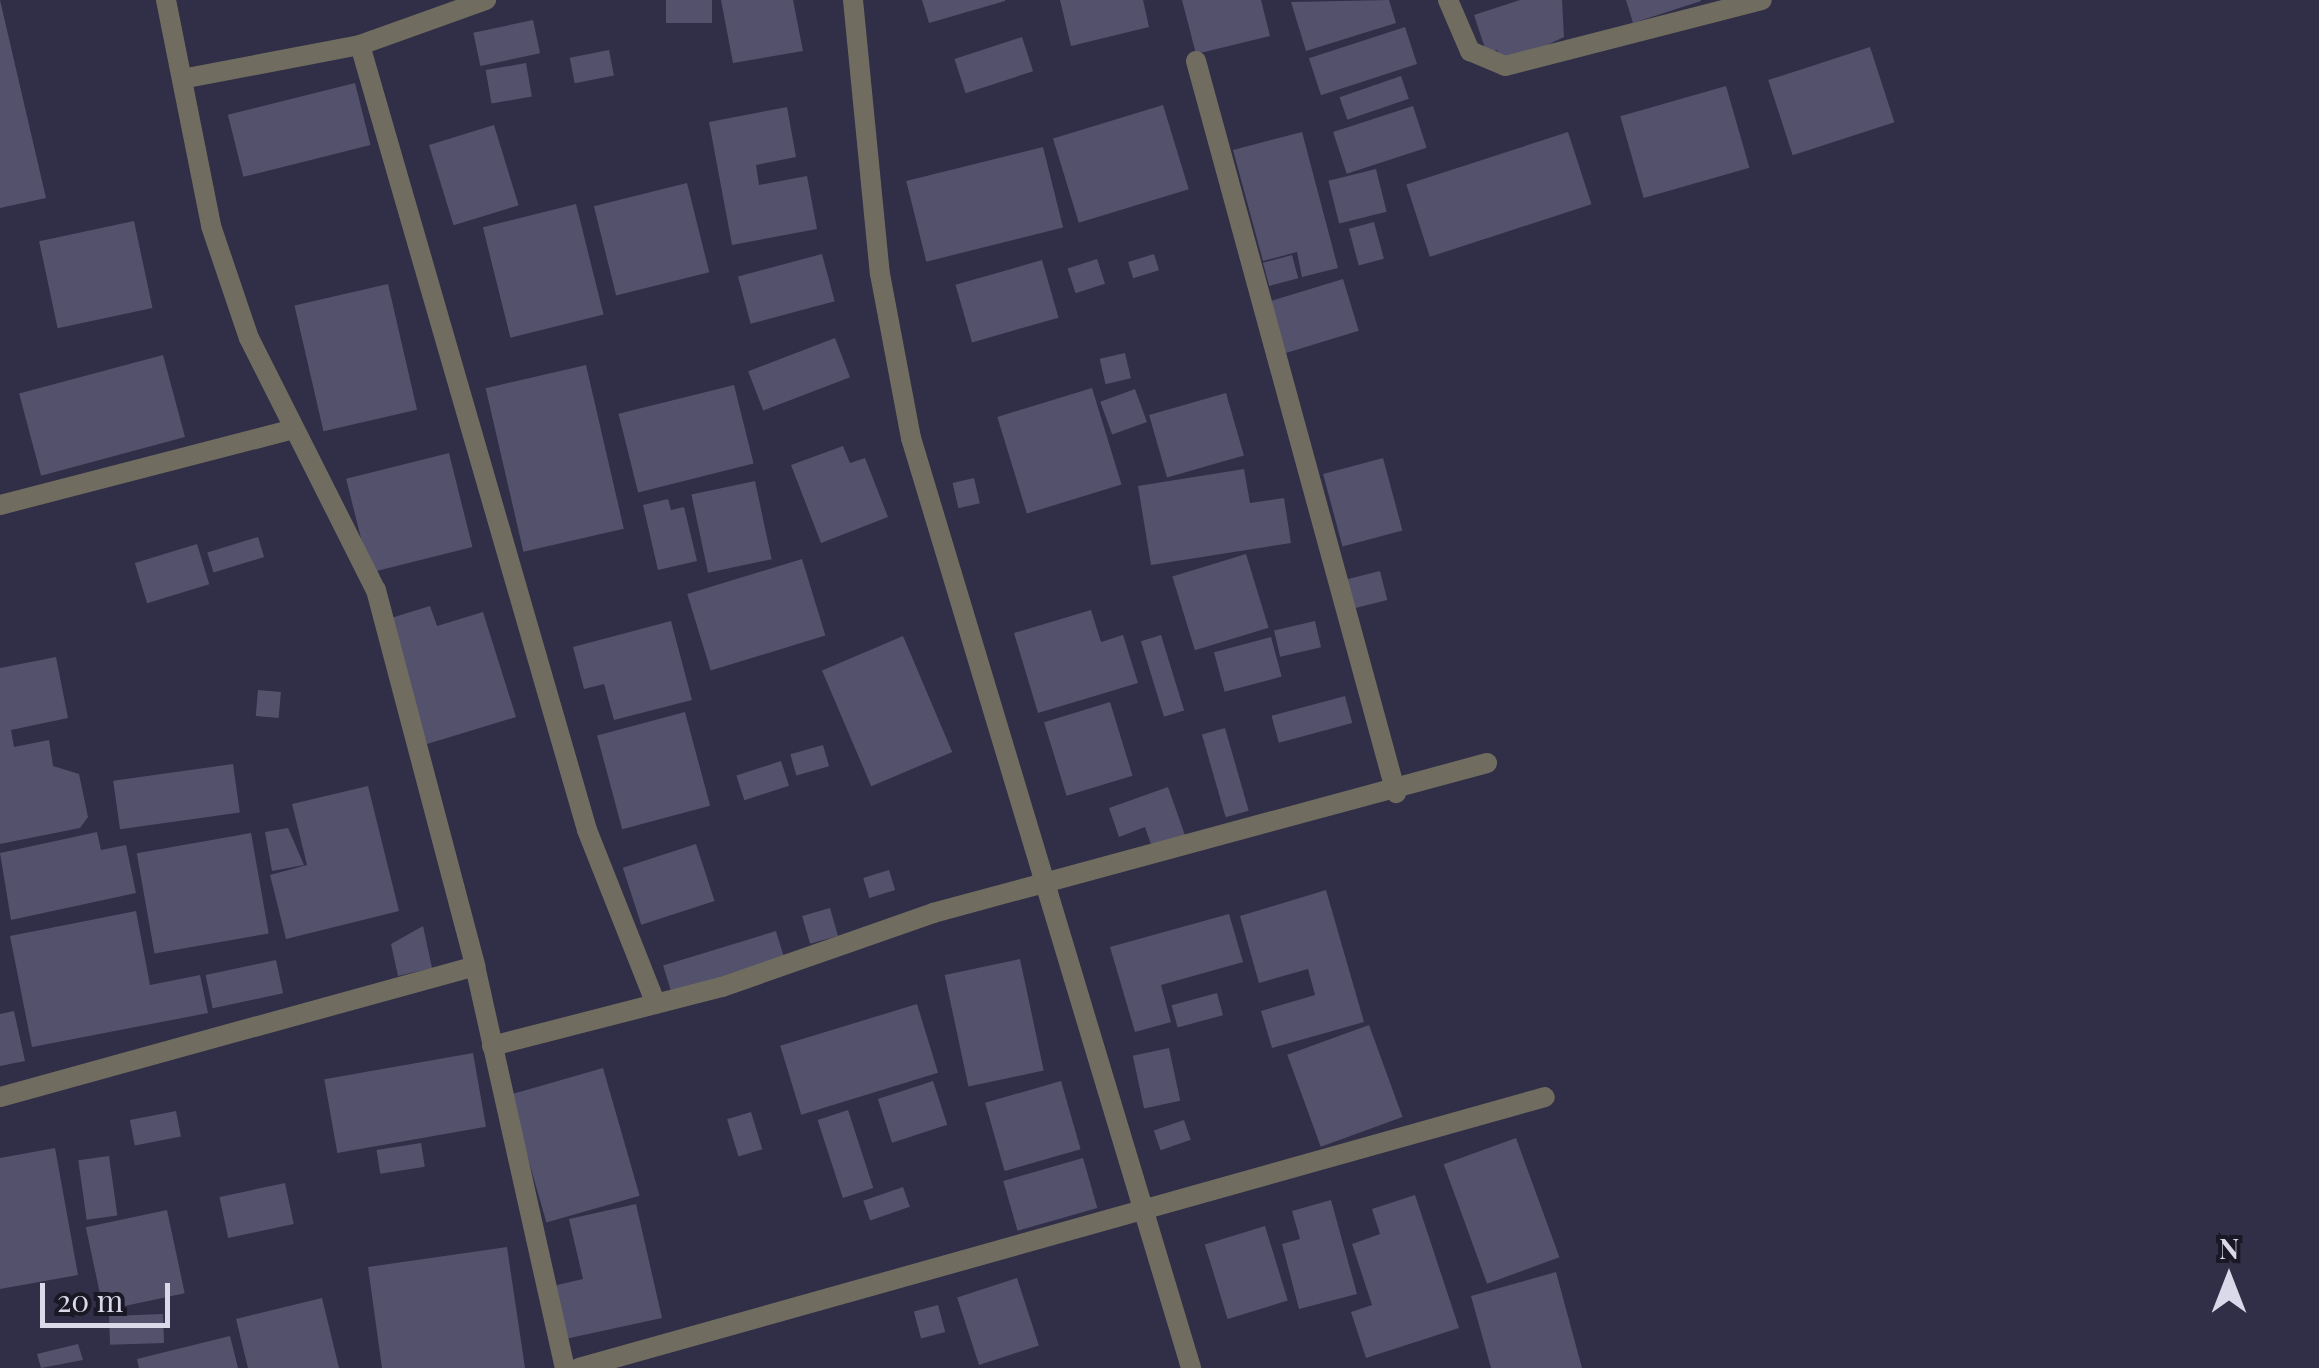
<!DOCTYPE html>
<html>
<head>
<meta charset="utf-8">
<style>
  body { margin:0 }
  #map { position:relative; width:2319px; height:1368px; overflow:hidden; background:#312e47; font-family:"Playfair Display",serif }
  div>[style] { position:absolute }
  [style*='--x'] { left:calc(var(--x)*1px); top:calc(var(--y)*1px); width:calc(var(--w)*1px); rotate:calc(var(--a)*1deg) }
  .building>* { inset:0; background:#53516c; transform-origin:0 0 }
  .minor>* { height:20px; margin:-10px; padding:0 10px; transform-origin:10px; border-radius:10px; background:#706d60 }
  span { translate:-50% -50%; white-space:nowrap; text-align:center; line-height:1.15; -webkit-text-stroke:8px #191824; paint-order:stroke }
  .north { position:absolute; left:2179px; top:1228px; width:100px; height:100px; -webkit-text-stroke:8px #191824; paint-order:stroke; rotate:0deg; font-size:28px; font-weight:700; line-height:40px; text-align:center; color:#dad9e9 }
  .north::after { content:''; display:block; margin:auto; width:35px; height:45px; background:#dad9e9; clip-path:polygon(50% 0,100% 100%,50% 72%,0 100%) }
  .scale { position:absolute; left:40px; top:1283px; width:130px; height:45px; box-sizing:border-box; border:5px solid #dad9e9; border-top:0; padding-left:12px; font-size:30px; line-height:35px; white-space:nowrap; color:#dad9e9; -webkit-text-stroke:8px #191824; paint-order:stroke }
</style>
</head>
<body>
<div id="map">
  <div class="building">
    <i style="clip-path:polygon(0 0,46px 198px,0 208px)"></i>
    <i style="left:666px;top:0;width:46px;height:23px"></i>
    <i style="clip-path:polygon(721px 0,793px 0,803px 51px,733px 63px)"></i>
    <i style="clip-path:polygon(922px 0,1005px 0,1005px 1px,929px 23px)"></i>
    <i style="clip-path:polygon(1060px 0,1143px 0,1149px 27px,1071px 46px)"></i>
    <i style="clip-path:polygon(1182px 0,1261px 0,1270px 36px,1196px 54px)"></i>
    <i style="clip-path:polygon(1389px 0,1396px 23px,1306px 51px,1291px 2px)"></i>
    <i style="clip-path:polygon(1520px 0,1562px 0,1564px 37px,1503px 66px,1497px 50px,1487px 54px,1474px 15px)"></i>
    <i style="clip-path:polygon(1626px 0,1701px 0,1701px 1px,1633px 23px)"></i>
    <i style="left:533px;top:20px;width:34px;height:61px;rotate:78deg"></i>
    <i style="left:1405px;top:27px;width:39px;height:101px;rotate:72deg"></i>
    <i style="left:1022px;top:37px;width:36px;height:71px;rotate:72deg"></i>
    <i style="left:1870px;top:47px;width:79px;height:107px;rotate:72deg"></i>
    <i style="left:609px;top:50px;width:26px;height:40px;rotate:79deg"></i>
    <i style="left:526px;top:63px;width:34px;height:41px;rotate:80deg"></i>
    <i style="left:1401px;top:76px;width:24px;height:65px;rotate:71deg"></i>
    <i style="left:355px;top:83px;width:64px;height:131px;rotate:76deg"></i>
    <i style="left:1726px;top:86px;width:85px;height:110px;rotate:74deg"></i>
    <i style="left:1163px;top:105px;width:88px;height:115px;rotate:73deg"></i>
    <i style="left:1413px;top:106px;width:44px;height:84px;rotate:72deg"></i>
    <i style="clip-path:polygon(787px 107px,796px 157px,756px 165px,759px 185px,807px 176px,817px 229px,732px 245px,709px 122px)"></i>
    <i style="left:494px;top:125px;width:84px;height:68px;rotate:73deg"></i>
    <i style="clip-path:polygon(1302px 132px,1338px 268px,1302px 277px,1297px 252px,1263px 261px,1233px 150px)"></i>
    <i style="left:1568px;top:132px;width:76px;height:170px;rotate:72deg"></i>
    <i style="left:1043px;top:147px;width:83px;height:141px;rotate:76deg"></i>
    <i style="left:1376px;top:169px;width:44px;height:49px;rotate:76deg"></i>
    <i style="left:687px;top:183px;width:92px;height:96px;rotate:76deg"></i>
    <i style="left:576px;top:204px;width:114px;height:96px;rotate:76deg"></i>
    <i style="left:134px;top:221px;width:89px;height:97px;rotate:78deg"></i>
    <i style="left:1374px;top:222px;width:38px;height:26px;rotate:75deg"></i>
    <i style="left:822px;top:254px;width:49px;height:87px;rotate:75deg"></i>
    <i style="left:1154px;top:254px;width:17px;height:27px;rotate:73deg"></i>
    <i style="left:1292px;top:255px;width:24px;height:30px;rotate:75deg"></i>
    <i style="left:1097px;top:259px;width:26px;height:31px;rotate:72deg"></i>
    <i style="left:1042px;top:260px;width:60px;height:90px;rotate:74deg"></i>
    <i style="left:1343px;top:279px;width:54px;height:77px;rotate:73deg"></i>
    <i style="left:388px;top:284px;width:129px;height:96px;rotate:77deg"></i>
    <i style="left:835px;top:338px;width:42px;height:93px;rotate:69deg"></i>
    <i style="left:1125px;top:353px;width:26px;height:26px;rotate:77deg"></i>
    <i style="left:163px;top:355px;width:85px;height:149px;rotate:75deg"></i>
    <i style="left:586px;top:365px;width:168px;height:103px;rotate:77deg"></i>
    <i style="left:734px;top:385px;width:81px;height:119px;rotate:76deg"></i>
    <i style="left:1092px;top:388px;width:101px;height:99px;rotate:73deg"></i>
    <i style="left:1135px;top:389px;width:35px;height:37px;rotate:70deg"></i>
    <i style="left:1226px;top:393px;width:65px;height:80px;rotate:74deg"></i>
    <i style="clip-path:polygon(843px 446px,850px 463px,865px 458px,888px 517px,821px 543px,791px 465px)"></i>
    <i style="left:449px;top:453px;width:97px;height:106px;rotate:76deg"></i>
    <i style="left:1383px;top:458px;width:75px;height:62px;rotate:75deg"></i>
    <i style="clip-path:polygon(1244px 469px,1250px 503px,1284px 498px,1291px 543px,1151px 565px,1138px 486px)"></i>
    <i style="left:974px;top:478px;width:26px;height:22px;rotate:77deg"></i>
    <i style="left:755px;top:481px;width:80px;height:65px;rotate:78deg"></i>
    <i style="clip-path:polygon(668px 499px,671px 510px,684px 507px,697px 561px,658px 570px,643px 505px)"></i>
    <i style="left:258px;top:537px;width:21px;height:53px;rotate:73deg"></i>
    <i style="left:197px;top:544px;width:42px;height:65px;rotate:73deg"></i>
    <i style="left:1246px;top:554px;width:77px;height:77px;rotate:73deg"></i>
    <i style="left:802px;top:559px;width:80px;height:120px;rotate:73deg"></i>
    <i style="left:1380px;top:571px;width:30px;height:40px;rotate:76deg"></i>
    <i style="clip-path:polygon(430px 606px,437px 626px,483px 612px,516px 717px,427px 744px,388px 619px)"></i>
    <i style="clip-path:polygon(1091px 610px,1101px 642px,1123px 635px,1138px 683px,1038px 713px,1014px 633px)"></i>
    <i style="clip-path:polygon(671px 621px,692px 700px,614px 720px,604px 684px,584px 689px,573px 647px)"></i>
    <i style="left:1315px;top:621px;width:27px;height:42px;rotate:77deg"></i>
    <i style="left:1161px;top:635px;width:79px;height:21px;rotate:73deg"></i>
    <i style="left:903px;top:636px;width:126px;height:88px;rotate:67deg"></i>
    <i style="left:1271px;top:637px;width:41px;height:59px;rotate:75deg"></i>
    <i style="clip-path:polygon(56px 657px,68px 718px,11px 730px,14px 747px,49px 740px,53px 766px,79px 774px,88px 817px,80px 828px,0 844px,0 668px)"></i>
    <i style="left:258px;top:690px;width:23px;height:26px;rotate:5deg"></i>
    <i style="left:1345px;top:696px;width:28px;height:76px;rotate:75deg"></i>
    <i style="left:1110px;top:702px;width:77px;height:69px;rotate:73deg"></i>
    <i style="left:685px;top:712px;width:97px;height:91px;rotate:75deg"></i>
    <i style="left:1225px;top:728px;width:86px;height:24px;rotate:74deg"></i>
    <i style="left:823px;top:745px;width:22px;height:34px;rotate:74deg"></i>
    <i style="left:781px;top:761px;width:26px;height:47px;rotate:72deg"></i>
    <i style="left:233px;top:764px;width:49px;height:121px;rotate:82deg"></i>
    <i style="clip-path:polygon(368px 786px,399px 911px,286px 939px,270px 875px,307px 865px,292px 804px)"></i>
    <i style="clip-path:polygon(1168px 787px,1186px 838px,1153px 850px,1145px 827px,1119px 837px,1109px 808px)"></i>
    <i style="clip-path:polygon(288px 828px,304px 865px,272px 871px,265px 832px)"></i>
    <i style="clip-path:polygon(97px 832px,101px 850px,126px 845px,136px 893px,11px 920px,0 853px)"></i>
    <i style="left:251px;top:833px;width:102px;height:116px;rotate:80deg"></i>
    <i style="left:696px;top:844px;width:60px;height:77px;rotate:72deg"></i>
    <i style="left:889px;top:870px;width:21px;height:27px;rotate:73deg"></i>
    <i style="clip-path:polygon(1326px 890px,1364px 1022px,1272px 1048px,1261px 1011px,1315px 995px,1308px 969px,1259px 983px,1240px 916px)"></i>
    <i style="left:830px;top:908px;width:29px;height:29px;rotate:74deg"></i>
    <i style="clip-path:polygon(136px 911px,150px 985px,200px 975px,208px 1013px,32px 1047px,10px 936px)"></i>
    <i style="clip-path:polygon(1229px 914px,1243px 962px,1161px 985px,1171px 1022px,1135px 1032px,1110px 947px)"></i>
    <i style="clip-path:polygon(423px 926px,432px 968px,398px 976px,391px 944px)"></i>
    <i style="left:776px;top:931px;width:31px;height:118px;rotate:73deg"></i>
    <i style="left:1020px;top:959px;width:114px;height:77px;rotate:78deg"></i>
    <i style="left:276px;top:960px;width:34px;height:72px;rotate:78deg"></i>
    <i style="left:1217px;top:993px;width:23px;height:47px;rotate:75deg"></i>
    <i style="left:917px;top:1004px;width:72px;height:143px;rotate:73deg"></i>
    <i style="clip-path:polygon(14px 1011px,25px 1061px,0 1066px,0 1014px)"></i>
    <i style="left:1369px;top:1025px;width:98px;height:87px;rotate:70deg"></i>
    <i style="left:1169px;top:1048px;width:54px;height:37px;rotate:78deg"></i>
    <i style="left:473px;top:1053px;width:75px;height:151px;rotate:80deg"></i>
    <i style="left:603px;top:1068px;width:133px;height:97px;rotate:74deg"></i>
    <i style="left:933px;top:1081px;width:46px;height:58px;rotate:72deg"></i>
    <i style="left:1061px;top:1081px;width:71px;height:79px;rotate:74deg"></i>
    <i style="left:848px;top:1110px;width:82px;height:32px;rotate:72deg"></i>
    <i style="left:176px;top:1111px;width:26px;height:47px;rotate:79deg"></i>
    <i style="left:751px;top:1112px;width:39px;height:25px;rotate:73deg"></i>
    <i style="left:1184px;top:1120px;width:21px;height:32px;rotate:71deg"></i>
    <i style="left:1516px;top:1138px;width:127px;height:77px;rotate:70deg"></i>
    <i style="left:421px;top:1143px;width:24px;height:45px;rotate:81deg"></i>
    <i style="clip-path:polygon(55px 1148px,78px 1275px,0 1289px,0 1158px)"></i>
    <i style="left:109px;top:1156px;width:60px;height:31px;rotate:82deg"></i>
    <i style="left:1083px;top:1158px;width:52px;height:83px;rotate:74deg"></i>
    <i style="left:285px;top:1183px;width:42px;height:67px;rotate:78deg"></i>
    <i style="left:903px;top:1187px;width:21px;height:42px;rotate:71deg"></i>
    <i style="clip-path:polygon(1415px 1195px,1459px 1328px,1366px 1358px,1351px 1312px,1372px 1305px,1352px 1244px,1380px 1234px,1372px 1209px)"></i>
    <i style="clip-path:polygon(1331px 1200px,1357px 1294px,1299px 1309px,1282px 1244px,1300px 1239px,1292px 1211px)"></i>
    <i style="clip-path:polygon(636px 1204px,662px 1318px,565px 1339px,553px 1286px,583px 1279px,569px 1219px)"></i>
    <i style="left:167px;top:1210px;width:85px;height:83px;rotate:78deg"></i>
    <i style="left:1265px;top:1226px;width:78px;height:63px;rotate:73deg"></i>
    <i style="clip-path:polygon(507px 1247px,525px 1368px,382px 1368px,368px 1267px)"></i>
    <i style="clip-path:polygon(1556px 1272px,1582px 1368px,1491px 1368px,1471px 1296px)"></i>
    <i style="left:1017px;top:1278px;width:71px;height:63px;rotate:72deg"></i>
    <i style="clip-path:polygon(322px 1298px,339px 1368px,248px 1368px,236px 1319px)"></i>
    <i style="left:938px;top:1305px;width:28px;height:25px;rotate:75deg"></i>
    <i style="left:163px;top:1314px;width:29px;height:54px;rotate:88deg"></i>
    <i style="clip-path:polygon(230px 1336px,238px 1368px,139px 1368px,137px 1359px)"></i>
    <i style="clip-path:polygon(78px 1344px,83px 1360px,41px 1368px,37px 1354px)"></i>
  </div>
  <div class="minor">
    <i style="--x:166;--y:0;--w:230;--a:78.7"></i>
    <i style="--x:211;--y:226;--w:118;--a:71.3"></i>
    <i style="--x:249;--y:338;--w:282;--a:63.3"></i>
    <i style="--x:376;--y:590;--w:389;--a:75.2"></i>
    <i style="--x:475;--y:966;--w:412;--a:77.4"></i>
    <i style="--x:853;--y:0;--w:275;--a:84.4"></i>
    <i style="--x:880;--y:274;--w:167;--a:79.3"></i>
    <i style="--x:911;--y:438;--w:971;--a:73.24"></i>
    <i style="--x:1448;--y:0;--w:56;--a:66.7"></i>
    <i style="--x:1470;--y:51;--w:38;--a:23"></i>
    <i style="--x:1505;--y:66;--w:265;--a:-14.4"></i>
    <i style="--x:360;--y:45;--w:817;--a:73.87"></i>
    <i style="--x:587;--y:830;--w:187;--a:68.4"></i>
    <i style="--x:1196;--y:61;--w:759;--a:74.72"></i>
    <i style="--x:187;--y:78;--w:176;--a:-10.8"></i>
    <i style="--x:360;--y:45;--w:134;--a:-19.7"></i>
    <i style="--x:0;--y:505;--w:301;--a:-14.5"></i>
    <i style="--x:492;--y:1046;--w:237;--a:-14.4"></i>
    <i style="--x:722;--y:987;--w:224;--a:-19.3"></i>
    <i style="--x:933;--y:913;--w:574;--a:-15.15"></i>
    <i style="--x:0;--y:1097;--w:493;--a:-15.4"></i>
    <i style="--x:579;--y:1368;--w:1003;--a:-15.67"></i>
  </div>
  <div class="north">N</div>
  <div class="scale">20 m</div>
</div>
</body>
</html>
